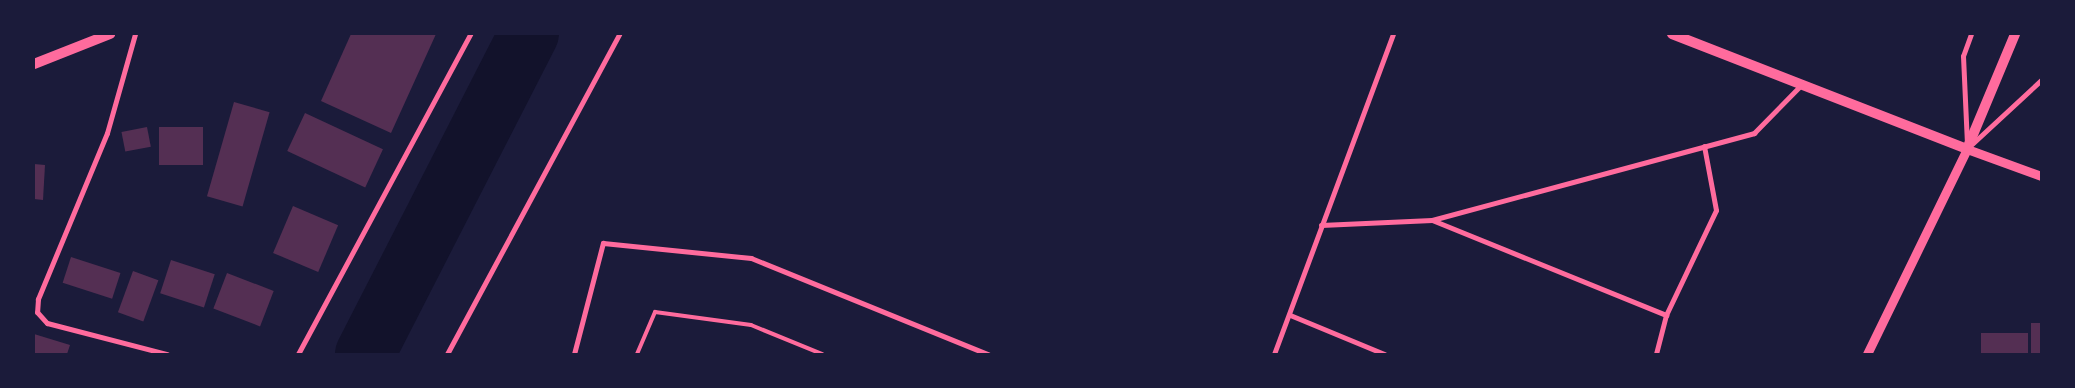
<!DOCTYPE html>
<html>
<head>
<meta charset="utf-8">
<style>
  body { margin:0 }
  #map { position:relative; width:2075px; height:388px; overflow:hidden; background:#1b1b3a; font-family:"Asap Condensed",sans-serif }
  div>[style] { position:absolute }
  [style*='--x'] { left:calc(var(--x)*1px); top:calc(var(--y)*1px); width:calc(var(--w)*1px); rotate:calc(var(--a)*1deg) }
  .river>* { height:60px; margin:-30px; padding:0 30px; transform-origin:30px; border-radius:30px; background:#12122b }
  .building>* { inset:0; background:#542f53; transform-origin:0 0 }
  .service>* { height:4px; margin:-2px; padding:0 2px; transform-origin:2px; border-radius:2px; background:#ff6b9d }
  .minor>* { height:5px; margin:-2.5px; padding:0 2.5px; transform-origin:2.5px; border-radius:2.5px; background:#ff6b9d }
  .tertiary>* { height:9px; margin:-4.5px; padding:0 4.5px; transform-origin:4.5px; border-radius:4.5px; background:#ff6b9d }
  .secondary>* { height:10px; margin:-5px; padding:0 5px; transform-origin:5px; border-radius:5px; background:#ff6b9d }
  span { translate:-50% -50%; white-space:nowrap; text-align:center; line-height:1.15; -webkit-text-stroke:5px #1b1b3a; paint-order:stroke }
  .frame { position:absolute; inset:0; border:35px solid #1b1b3a; pointer-events:none }
</style>
</head>
<body>
<div id="map">
  <div class="river">
    <i style="--x:365;--y:354;--w:360;--a:-62.9"></i>
  </div>
  <div class="building">
    <i style="clip-path:polygon(351px 34px,436px 34px,391px 133px,321px 101px)"></i>
    <i style="left:234px;top:102px;width:37px;height:98px;rotate:16deg"></i>
    <i style="left:305px;top:113px;width:86px;height:42px;rotate:25deg"></i>
    <i style="left:147px;top:127px;width:20px;height:26px;rotate:79deg"></i>
    <i style="left:159px;top:127px;width:44px;height:38px"></i>
    <i style="clip-path:polygon(34px 164px,45px 165px,43px 200px,34px 199px)"></i>
    <i style="left:293px;top:206px;width:49px;height:51px;rotate:23deg"></i>
    <i style="left:71px;top:257px;width:52px;height:27px;rotate:18deg"></i>
    <i style="left:171px;top:260px;width:46px;height:35px;rotate:18deg"></i>
    <i style="left:133px;top:271px;width:27px;height:44px;rotate:20deg"></i>
    <i style="left:227px;top:273px;width:50px;height:38px;rotate:21deg"></i>
    <i style="left:2031px;top:323px;width:10px;height:31px"></i>
    <i style="left:2028px;top:333px;width:21px;height:47px;rotate:90deg"></i>
    <i style="clip-path:polygon(34px 334px,70px 345px,67px 354px,34px 354px)"></i>
  </div>
  <div class="service">
    <i style="--x:637;--y:354;--w:46;--a:-66.8"></i>
    <i style="--x:655;--y:312;--w:97;--a:7.7"></i>
    <i style="--x:751;--y:325;--w:77;--a:22.2"></i>
  </div>
  <div class="minor">
    <i style="--x:135;--y:34;--w:103;--a:105.8"></i>
    <i style="--x:107;--y:133;--w:180;--a:112.6"></i>
    <i style="--x:38;--y:299;--w:13;--a:94"></i>
    <i style="--x:37;--y:312;--w:15;--a:48"></i>
    <i style="--x:47;--y:323;--w:124;--a:14.5"></i>
    <i style="--x:1967;--y:144;--w:88;--a:-92.6"></i>
    <i style="--x:1963;--y:56;--w:23;--a:-70"></i>
    <i style="--x:1972;--y:144;--w:94;--a:-42.8"></i>
    <i style="--x:1432;--y:220;--w:334;--a:-15.1"></i>
    <i style="--x:1754;--y:133;--w:69;--a:-45.6"></i>
    <i style="--x:1321;--y:225;--w:111;--a:-2.6"></i>
    <i style="--x:1432;--y:220;--w:253;--a:22.1"></i>
    <i style="--x:1666;--y:315;--w:40;--a:104.4"></i>
    <i style="--x:1290;--y:315;--w:102;--a:22.5"></i>
    <i style="--x:1666;--y:315;--w:116;--a:-64.5"></i>
    <i style="--x:1716;--y:210;--w:65;--a:-100.6"></i>
    <i style="--x:298;--y:354;--w:363;--a:-61.7"></i>
    <i style="--x:447;--y:354;--w:363;--a:-61.7"></i>
    <i style="--x:574;--y:354;--w:115;--a:-75.4"></i>
    <i style="--x:603;--y:243;--w:149;--a:5.8"></i>
    <i style="--x:751;--y:258;--w:256;--a:22.1"></i>
    <i style="--x:1274;--y:354;--w:341;--a:-69.6"></i>
  </div>
  <div class="tertiary">
    <i style="--x:1867;--y:354;--w:228;--a:-64"></i>
    <i style="--x:1967;--y:149;--w:79;--a:20"></i>
  </div>
  <div class="secondary">
    <i style="--x:1672;--y:34;--w:317;--a:21.3"></i>
    <i style="--x:1967;--y:149;--w:125;--a:-67.3"></i>
    <i style="--x:34;--y:64;--w:82;--a:-21.5"></i>
  </div>
  <div class="frame"></div>
</div>
</body>
</html>
